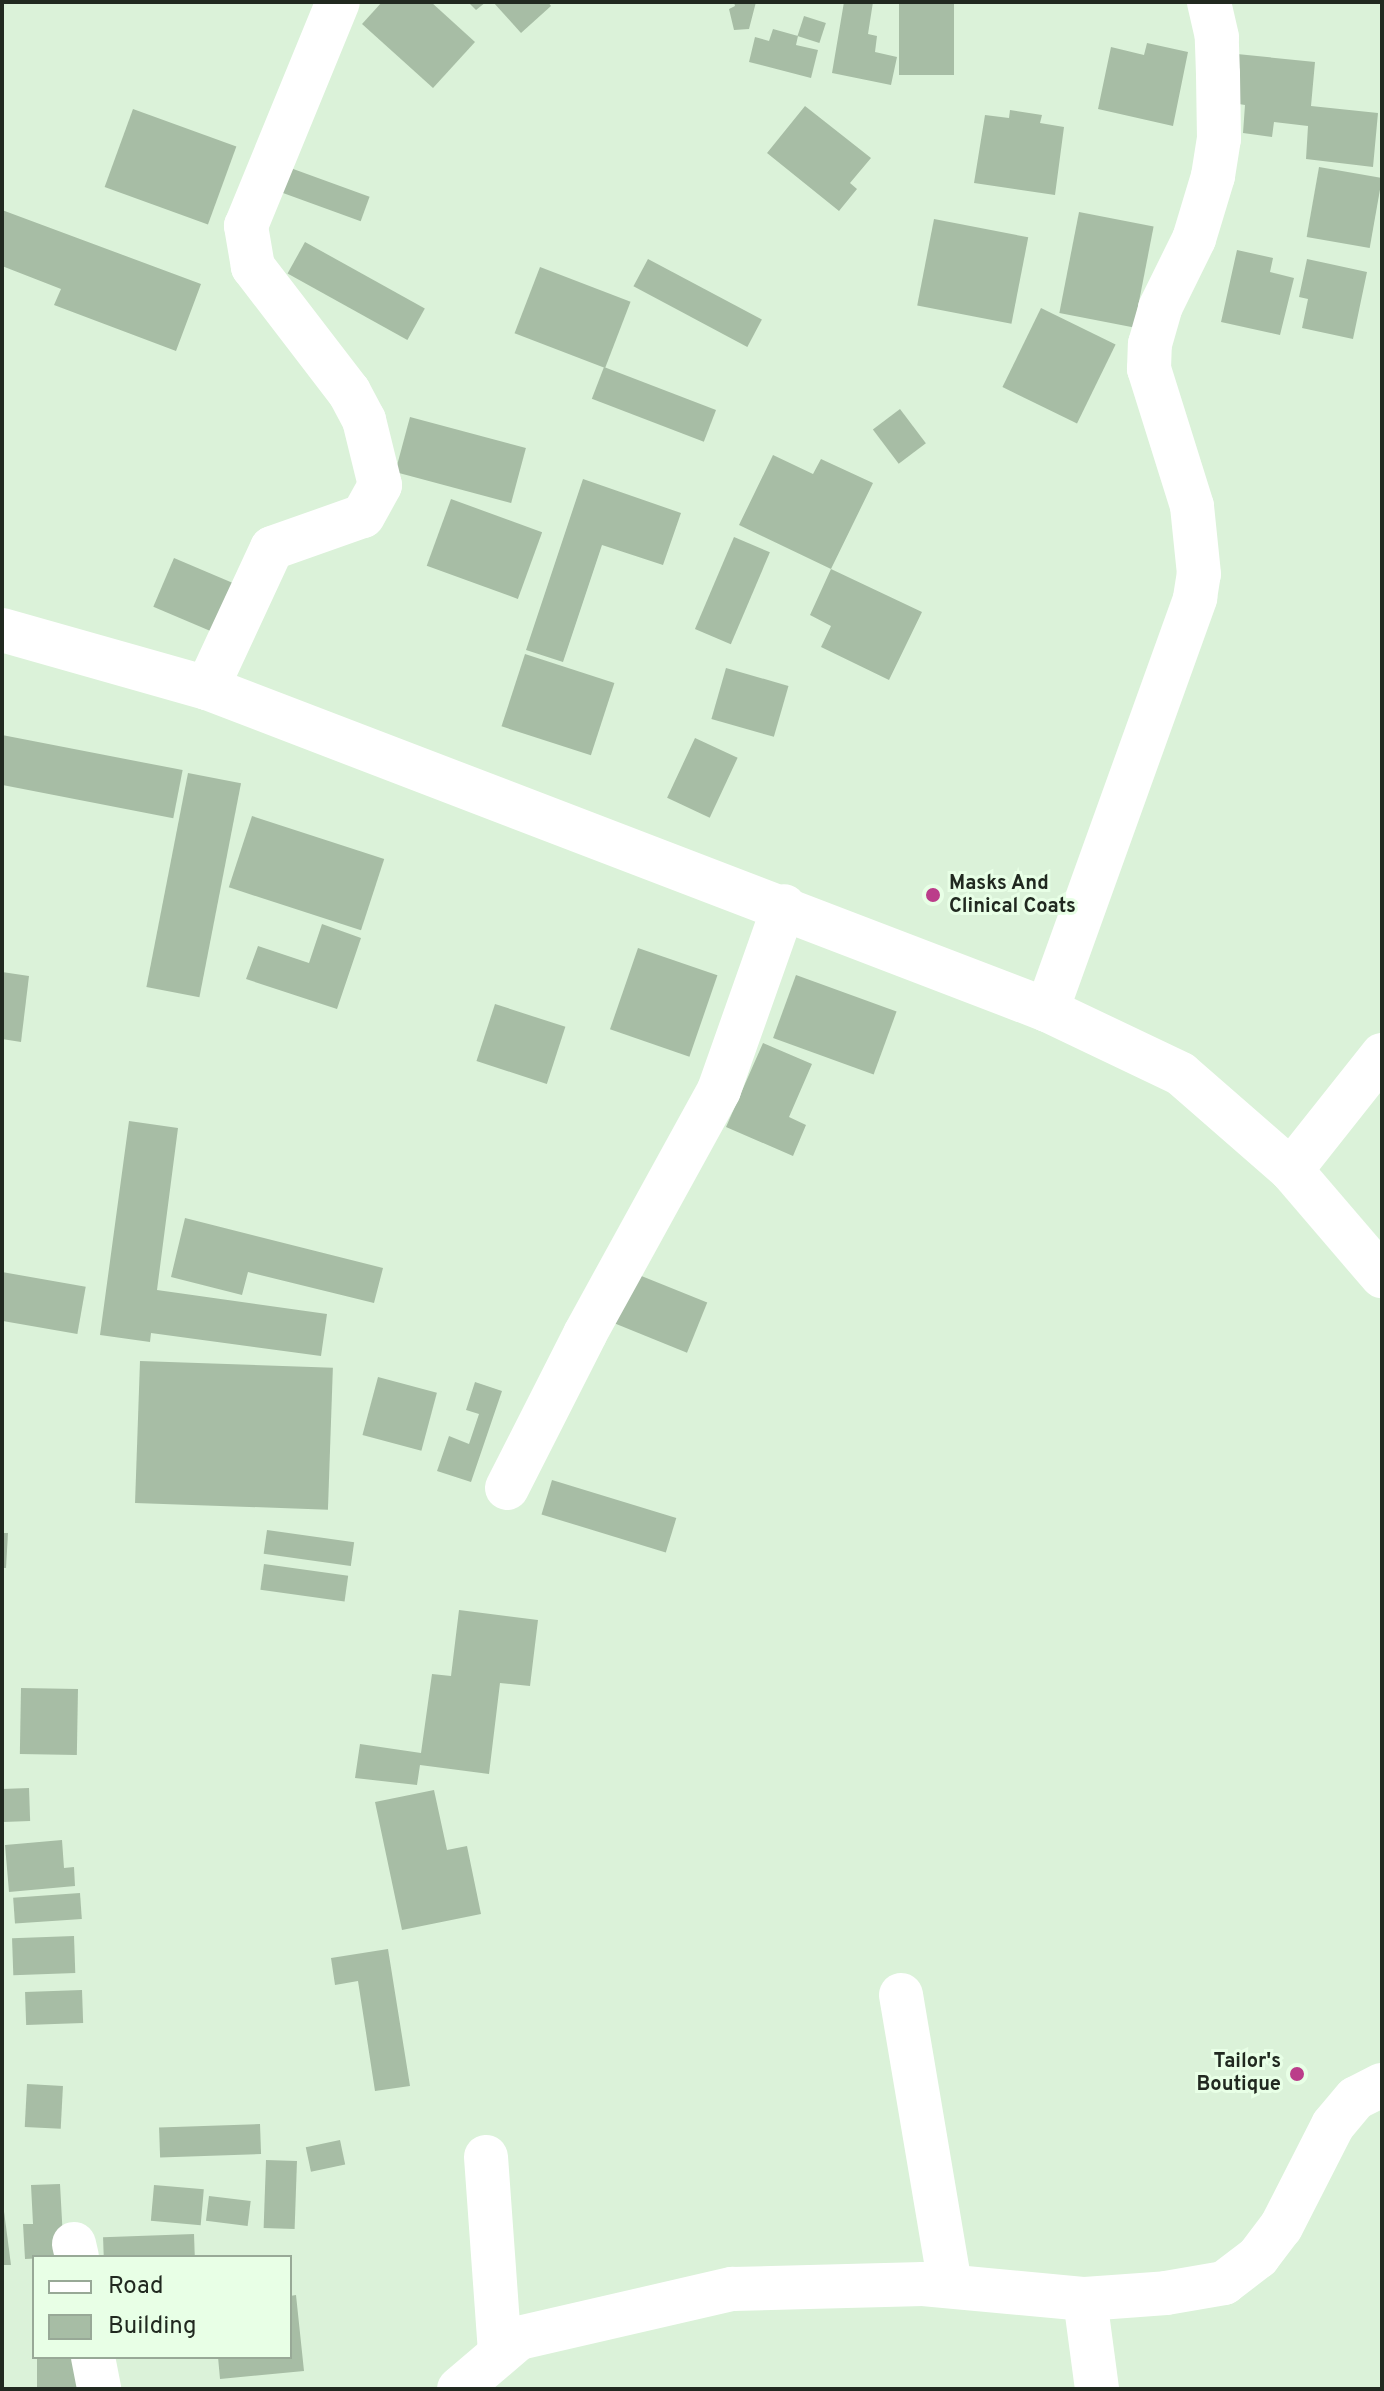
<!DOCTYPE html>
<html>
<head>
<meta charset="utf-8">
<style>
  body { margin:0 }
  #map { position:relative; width:1384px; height:2391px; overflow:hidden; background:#dbf2d9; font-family:Overpass,sans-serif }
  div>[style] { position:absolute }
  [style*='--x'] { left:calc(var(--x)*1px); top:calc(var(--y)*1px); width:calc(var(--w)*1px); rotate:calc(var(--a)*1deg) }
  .building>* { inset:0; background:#a7bda5; transform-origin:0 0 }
  .minor>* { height:44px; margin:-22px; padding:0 22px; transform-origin:22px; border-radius:22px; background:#fff }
  .tertiary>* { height:44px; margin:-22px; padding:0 22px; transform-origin:22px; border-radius:22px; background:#fff }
  .dots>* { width:22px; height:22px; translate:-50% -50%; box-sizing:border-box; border:4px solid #e8ffe6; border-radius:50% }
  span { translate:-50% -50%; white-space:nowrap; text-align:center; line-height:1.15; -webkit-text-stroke:6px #e8ffe6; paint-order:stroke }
  .poi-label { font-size:20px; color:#212920; font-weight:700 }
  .left { translate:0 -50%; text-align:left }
  .right { translate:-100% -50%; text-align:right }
  .frame { position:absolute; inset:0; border:4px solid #212920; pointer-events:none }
  .legend { position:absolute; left:32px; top:2255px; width:260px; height:104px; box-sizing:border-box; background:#e8ffe6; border:2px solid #98a997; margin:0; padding:10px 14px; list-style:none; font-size:24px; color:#212920 }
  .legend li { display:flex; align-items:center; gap:16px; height:40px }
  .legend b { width:40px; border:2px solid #98a997 }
</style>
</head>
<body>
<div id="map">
  <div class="building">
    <i style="clip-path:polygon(382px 2px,431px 2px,475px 42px,433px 88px,362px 24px)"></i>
    <i style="clip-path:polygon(468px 2px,486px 2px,476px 10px)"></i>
    <i style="clip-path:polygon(493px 2px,548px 2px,551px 6px,521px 33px)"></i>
    <i style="clip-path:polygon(734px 2px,756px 2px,749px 29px,734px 30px,729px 9px,735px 6px)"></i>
    <i style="clip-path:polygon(844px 2px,873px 2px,868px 34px,877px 36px,875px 52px,897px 57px,891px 85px,832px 73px)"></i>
    <i style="left:899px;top:2px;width:55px;height:73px"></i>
    <i style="left:804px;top:16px;width:23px;height:21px;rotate:18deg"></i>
    <i style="clip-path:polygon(773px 29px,798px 36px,796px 45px,818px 50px,811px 78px,749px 62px,755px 37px,769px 41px)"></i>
    <i style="clip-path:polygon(1147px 43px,1188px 52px,1173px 126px,1098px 109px,1111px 47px,1144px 55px)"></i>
    <i style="clip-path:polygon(1237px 54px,1315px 62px,1311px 106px,1378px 113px,1373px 167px,1306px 159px,1308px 126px,1274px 122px,1272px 137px,1243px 133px,1245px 105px,1233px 103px)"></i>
    <i style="clip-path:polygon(805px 106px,871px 158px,850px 183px,857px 189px,839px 211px,767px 153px)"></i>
    <i style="left:133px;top:109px;width:110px;height:83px;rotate:20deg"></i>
    <i style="clip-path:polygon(1010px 110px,1042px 115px,1040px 123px,1064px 127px,1055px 195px,974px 183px,985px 115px,1009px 118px)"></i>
    <i style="left:285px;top:166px;width:90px;height:26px;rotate:20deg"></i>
    <i style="left:1319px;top:167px;width:64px;height:71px;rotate:10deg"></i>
    <i style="clip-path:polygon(2px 210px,201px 284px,176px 351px,54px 305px,61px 289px,2px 266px)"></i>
    <i style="left:1079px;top:212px;width:76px;height:103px;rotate:11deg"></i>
    <i style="left:934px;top:219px;width:96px;height:88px;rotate:11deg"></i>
    <i style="left:305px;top:242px;width:137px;height:36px;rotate:29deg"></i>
    <i style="clip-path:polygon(1237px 250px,1273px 258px,1270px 272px,1294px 278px,1280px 335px,1221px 322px)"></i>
    <i style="left:648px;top:259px;width:129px;height:31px;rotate:28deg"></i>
    <i style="clip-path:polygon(1307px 259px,1367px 272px,1353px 339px,1302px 328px,1308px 299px,1299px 297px)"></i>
    <i style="left:540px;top:267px;width:97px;height:71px;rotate:21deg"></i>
    <i style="left:1041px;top:308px;width:83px;height:88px;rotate:26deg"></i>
    <i style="left:604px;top:367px;width:120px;height:34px;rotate:21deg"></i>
    <i style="left:900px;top:409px;width:43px;height:34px;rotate:53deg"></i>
    <i style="left:410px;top:417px;width:120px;height:57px;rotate:15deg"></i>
    <i style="clip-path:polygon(773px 455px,813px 474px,821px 459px,873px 483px,831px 569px,739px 525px)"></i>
    <i style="clip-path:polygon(583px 479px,681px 513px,663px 565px,602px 545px,563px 662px,526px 650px)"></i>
    <i style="left:451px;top:499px;width:97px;height:71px;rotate:20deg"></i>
    <i style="left:734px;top:537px;width:39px;height:100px;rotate:23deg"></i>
    <i style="left:174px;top:558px;width:71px;height:53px;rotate:23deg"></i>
    <i style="clip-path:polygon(831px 569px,922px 612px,889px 680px,821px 647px,831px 626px,810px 615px)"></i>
    <i style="left:525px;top:654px;width:94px;height:76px;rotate:18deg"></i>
    <i style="left:726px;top:668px;width:65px;height:53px;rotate:16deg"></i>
    <i style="left:2px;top:735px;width:184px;height:49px;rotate:11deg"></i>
    <i style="left:695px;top:738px;width:47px;height:66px;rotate:25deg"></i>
    <i style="left:188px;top:773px;width:54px;height:218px;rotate:11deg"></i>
    <i style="left:252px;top:816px;width:139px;height:75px;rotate:18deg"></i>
    <i style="clip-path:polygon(322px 924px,361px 938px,337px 1009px,246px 979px,258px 946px,309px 963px)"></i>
    <i style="left:638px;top:948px;width:84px;height:86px;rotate:19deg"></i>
    <i style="clip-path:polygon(2px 972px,29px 976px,21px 1042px,2px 1039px)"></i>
    <i style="left:796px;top:975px;width:107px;height:67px;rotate:20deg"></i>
    <i style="left:495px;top:1004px;width:74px;height:60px;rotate:18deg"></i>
    <i style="clip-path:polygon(763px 1043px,812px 1064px,789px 1117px,806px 1125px,793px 1156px,726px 1127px)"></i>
    <i style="clip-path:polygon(129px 1121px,178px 1128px,157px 1290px,327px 1314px,321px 1356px,151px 1333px,150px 1342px,100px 1335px)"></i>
    <i style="clip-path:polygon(185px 1218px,383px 1268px,374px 1303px,248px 1272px,242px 1295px,171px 1277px)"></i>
    <i style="left:2px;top:1272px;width:85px;height:48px;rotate:10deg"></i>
    <i style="left:634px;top:1273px;width:79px;height:54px;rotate:22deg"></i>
    <i style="left:140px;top:1361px;width:193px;height:142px;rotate:2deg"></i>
    <i style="left:378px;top:1377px;width:61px;height:60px;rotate:15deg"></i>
    <i style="clip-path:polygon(475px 1382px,502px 1391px,471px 1482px,437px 1471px,449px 1436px,469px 1444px,479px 1414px,466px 1410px)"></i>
    <i style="left:552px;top:1480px;width:130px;height:36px;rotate:17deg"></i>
    <i style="left:267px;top:1530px;width:88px;height:24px;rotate:8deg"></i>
    <i style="clip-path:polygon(2px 1533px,8px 1533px,6px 1568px,2px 1568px)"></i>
    <i style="left:264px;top:1564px;width:85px;height:26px;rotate:8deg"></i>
    <i style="clip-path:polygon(459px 1610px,538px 1620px,530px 1686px,500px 1683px,489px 1774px,420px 1765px,417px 1785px,355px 1778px,360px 1744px,421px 1753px,432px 1674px,451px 1676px)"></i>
    <i style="left:21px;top:1688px;width:57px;height:66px;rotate:1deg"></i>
    <i style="left:29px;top:1788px;width:33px;height:27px;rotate:88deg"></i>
    <i style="clip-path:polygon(434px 1790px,447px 1850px,467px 1846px,481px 1914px,402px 1930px,375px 1802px)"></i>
    <i style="clip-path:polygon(62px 1840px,64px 1868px,74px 1867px,75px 1886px,9px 1892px,5px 1845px)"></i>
    <i style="left:80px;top:1893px;width:26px;height:67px;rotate:86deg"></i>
    <i style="left:74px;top:1936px;width:37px;height:62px;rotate:88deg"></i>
    <i style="clip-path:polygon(388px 1949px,410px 2086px,375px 2091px,358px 1981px,335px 1985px,331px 1958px)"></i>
    <i style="left:82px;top:1990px;width:33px;height:57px;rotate:88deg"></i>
    <i style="left:27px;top:2084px;width:36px;height:43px;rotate:3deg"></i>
    <i style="left:260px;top:2124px;width:30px;height:101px;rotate:88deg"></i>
    <i style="left:340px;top:2140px;width:25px;height:35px;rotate:78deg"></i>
    <i style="left:266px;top:2160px;width:31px;height:68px;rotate:2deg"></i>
    <i style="clip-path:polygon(60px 2184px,64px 2257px,25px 2259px,23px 2224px,33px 2224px,31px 2185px)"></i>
    <i style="left:154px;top:2185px;width:50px;height:36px;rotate:5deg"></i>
    <i style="clip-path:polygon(2px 2196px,11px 2265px,2px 2265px)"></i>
    <i style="left:209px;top:2196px;width:42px;height:25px;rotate:7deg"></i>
    <i style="left:194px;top:2234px;width:23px;height:91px;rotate:88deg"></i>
    <i style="clip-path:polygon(296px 2295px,304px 2371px,220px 2379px,218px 2357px,290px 2357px,290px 2296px)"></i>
    <i style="left:37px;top:2357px;width:42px;height:32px"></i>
  </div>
  <div class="minor">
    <i style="--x:207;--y:688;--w:154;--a:-65.1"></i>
    <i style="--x:272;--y:548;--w:96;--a:-19.4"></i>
    <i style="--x:363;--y:516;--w:35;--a:-61"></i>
    <i style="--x:380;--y:485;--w:67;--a:-103.8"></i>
    <i style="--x:364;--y:420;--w:32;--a:-118"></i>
    <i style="--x:349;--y:392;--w:158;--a:-127.5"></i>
    <i style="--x:253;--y:267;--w:42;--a:-99.7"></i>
    <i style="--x:246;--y:226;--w:242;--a:-67.7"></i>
    <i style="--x:1047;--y:1010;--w:438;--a:-70.2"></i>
    <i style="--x:1195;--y:598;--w:24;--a:-81"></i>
    <i style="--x:1199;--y:574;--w:68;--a:-95.9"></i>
    <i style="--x:1192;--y:506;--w:144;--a:-107.4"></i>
    <i style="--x:1149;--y:369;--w:25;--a:-88"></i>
    <i style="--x:1150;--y:344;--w:37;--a:-74"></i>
    <i style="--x:1160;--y:308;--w:77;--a:-63.8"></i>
    <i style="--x:1194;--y:239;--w:66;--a:-73.2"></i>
    <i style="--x:1213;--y:176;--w:37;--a:-81"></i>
    <i style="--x:1219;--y:139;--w:65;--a:-90.9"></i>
    <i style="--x:1218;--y:74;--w:37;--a:-92"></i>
    <i style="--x:1217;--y:37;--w:36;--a:-103"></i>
    <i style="--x:1291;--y:1170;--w:147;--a:-51.6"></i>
    <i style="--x:507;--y:1488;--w:173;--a:-63.1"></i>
    <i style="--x:585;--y:1334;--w:278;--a:-61.2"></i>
    <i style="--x:719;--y:1090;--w:195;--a:-70.5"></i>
    <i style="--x:901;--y:1995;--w:295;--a:80.4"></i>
    <i style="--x:486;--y:2157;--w:195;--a:85.9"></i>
    <i style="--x:74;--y:2244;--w:13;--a:77"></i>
    <i style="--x:1085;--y:2299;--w:91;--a:82.4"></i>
    <i style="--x:93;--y:2357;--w:33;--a:79"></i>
    <i style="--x:459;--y:2389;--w:79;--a:-40.4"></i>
    <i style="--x:519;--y:2338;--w:219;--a:-13"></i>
    <i style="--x:732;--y:2289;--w:191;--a:-1.5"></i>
    <i style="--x:923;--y:2284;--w:163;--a:5.3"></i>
    <i style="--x:1085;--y:2299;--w:81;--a:-4.2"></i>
    <i style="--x:1166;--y:2293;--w:59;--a:-9.8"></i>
    <i style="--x:1224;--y:2283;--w:43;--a:-37.4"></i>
    <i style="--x:1258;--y:2257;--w:38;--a:-53"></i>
    <i style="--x:1281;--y:2227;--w:114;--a:-63"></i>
    <i style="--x:1333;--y:2125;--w:35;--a:-50"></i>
    <i style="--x:1356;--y:2098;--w:29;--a:-27"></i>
  </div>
  <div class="tertiary">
    <i style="--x:2;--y:630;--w:213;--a:15.8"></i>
    <i style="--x:207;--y:688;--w:900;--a:20.97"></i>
    <i style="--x:1047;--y:1010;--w:148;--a:25.5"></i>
    <i style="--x:1181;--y:1074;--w:146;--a:41.1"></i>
    <i style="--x:1291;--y:1170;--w:140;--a:49.4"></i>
  </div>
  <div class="dots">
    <i style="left:933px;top:895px;background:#bb3d8a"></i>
    <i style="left:1297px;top:2074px;background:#bb3d8a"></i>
  </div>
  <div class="poi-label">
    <span class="left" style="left:949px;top:896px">Masks And<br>Clinical Coats</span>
    <span class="right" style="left:1281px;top:2074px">Tailor's<br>Boutique</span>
  </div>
  <div class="frame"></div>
  <ul class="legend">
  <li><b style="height:10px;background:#fff"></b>Road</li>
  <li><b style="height:22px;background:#a7bda5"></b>Building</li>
  </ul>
</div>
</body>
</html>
